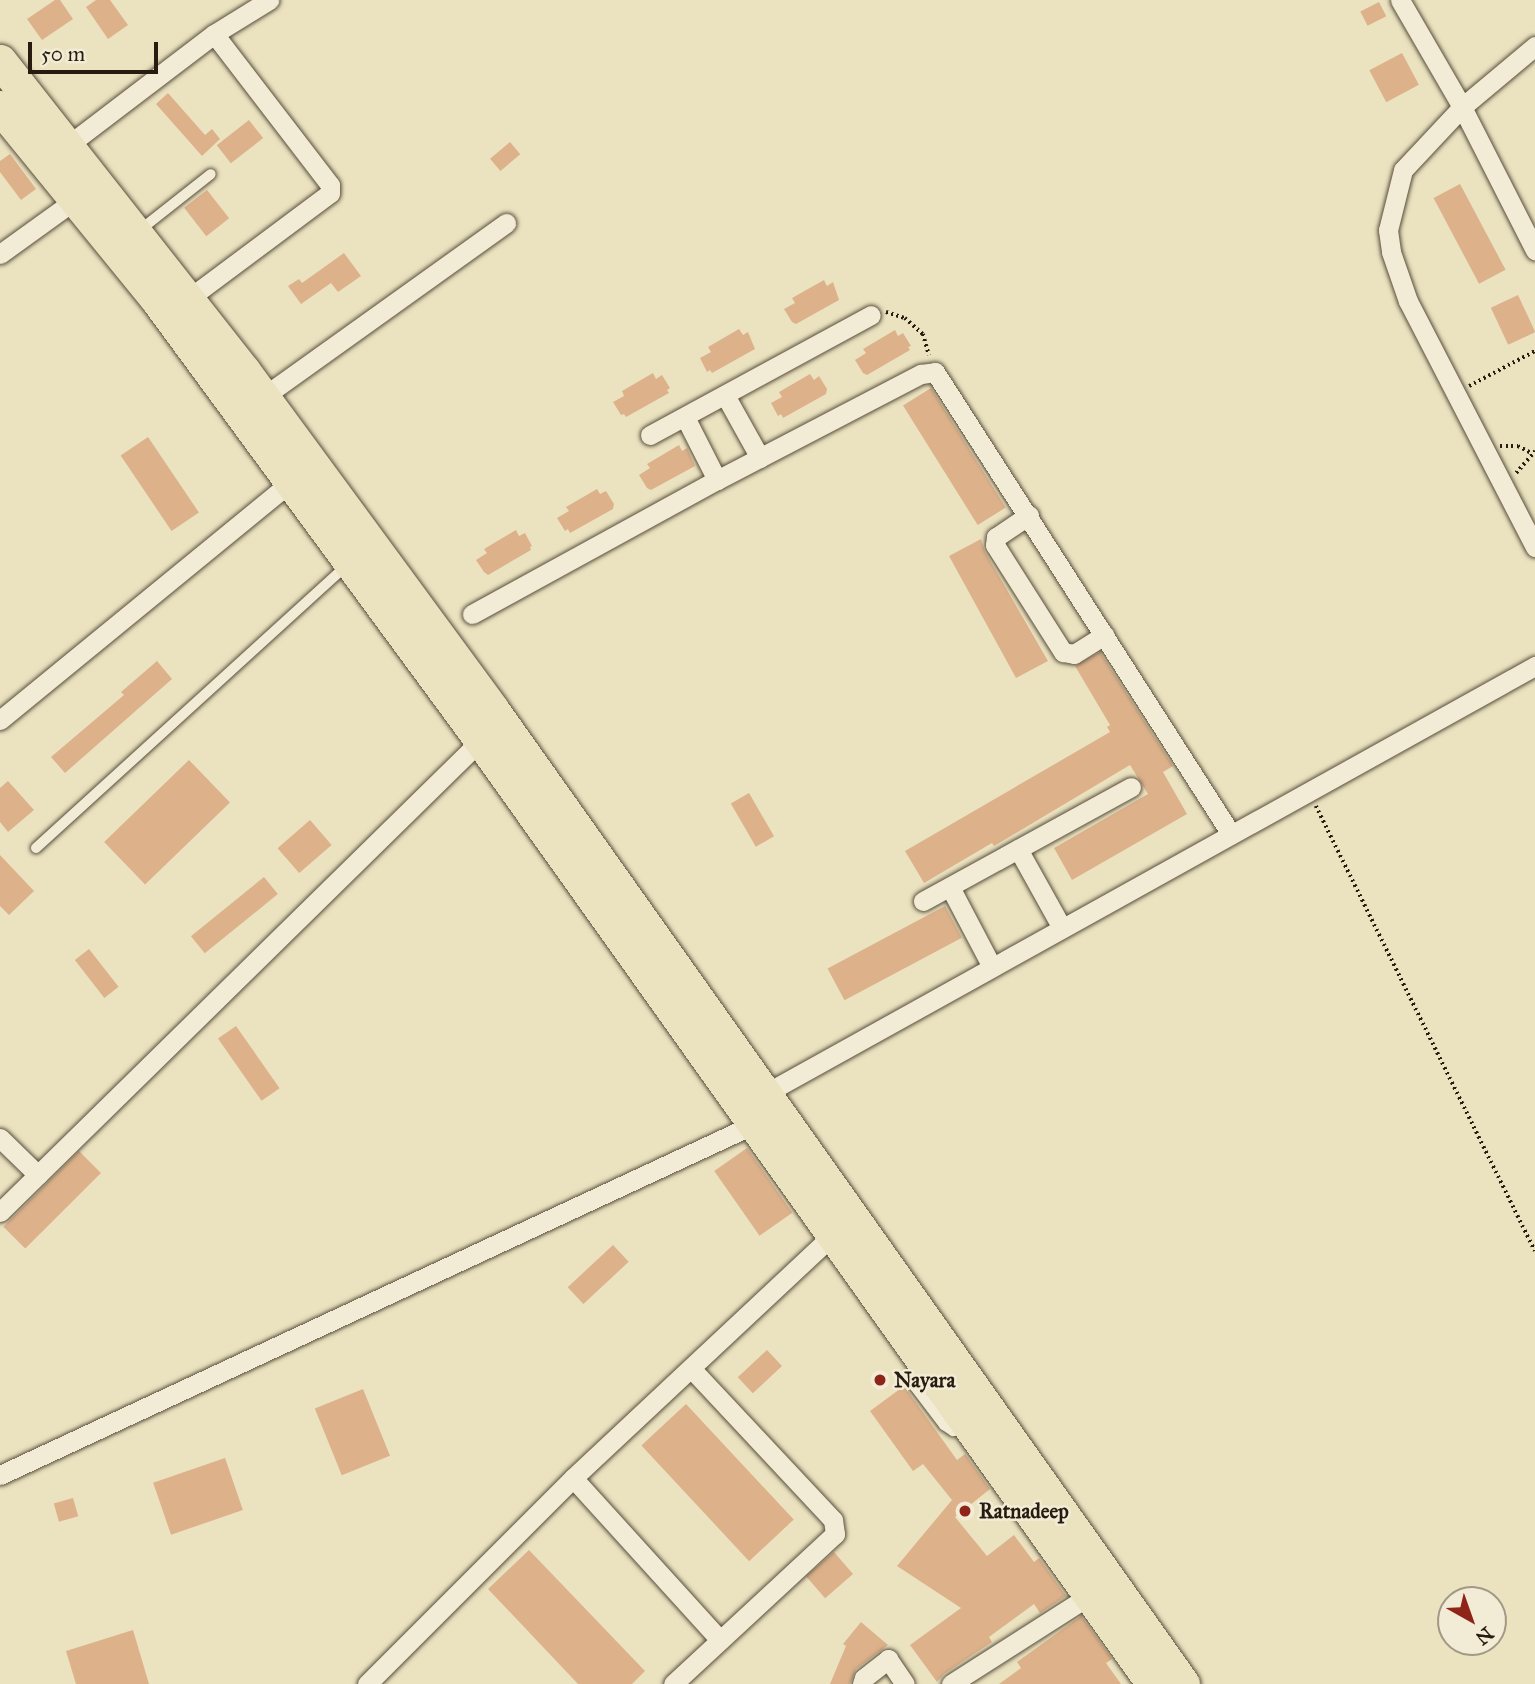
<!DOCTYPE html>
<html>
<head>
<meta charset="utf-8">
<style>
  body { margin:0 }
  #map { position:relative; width:1535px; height:1684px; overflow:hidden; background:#ebe2c0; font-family:"IM FELL Great Primer",serif }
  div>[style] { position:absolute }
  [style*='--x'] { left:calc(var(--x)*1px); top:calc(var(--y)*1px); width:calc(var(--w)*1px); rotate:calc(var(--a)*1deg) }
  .building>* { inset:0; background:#ddb28b; transform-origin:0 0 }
  .path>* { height:3.5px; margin-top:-1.75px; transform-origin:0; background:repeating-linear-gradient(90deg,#271c0f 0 2px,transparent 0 5.5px) }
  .roads { filter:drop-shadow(0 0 2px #584e3b) drop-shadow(0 0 2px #584e3b) }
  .service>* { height:10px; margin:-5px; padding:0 5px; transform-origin:5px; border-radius:5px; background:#f2ecd6 }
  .minor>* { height:19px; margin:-9.5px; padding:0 9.5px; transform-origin:9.5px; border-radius:9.5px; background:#f2ecd6 }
  .trunk>* { height:33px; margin:-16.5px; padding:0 16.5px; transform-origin:16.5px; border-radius:16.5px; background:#ebe2c0 }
  .dots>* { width:19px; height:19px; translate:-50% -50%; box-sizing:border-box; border:4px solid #f2ecd6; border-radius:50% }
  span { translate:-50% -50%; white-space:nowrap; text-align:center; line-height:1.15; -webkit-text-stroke:5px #f2ecd6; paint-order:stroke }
  .poi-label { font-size:21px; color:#271c0f; font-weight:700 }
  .left { translate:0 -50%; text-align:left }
  .north { position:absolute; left:1437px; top:1586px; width:70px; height:70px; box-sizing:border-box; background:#f2ecd6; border:2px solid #a19986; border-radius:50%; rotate:140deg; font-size:19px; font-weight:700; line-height:28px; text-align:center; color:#271c0f }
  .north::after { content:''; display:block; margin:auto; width:24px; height:32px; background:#8f2418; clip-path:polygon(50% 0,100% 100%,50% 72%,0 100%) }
  .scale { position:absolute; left:28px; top:42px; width:130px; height:32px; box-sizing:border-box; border:4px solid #271c0f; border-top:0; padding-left:9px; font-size:21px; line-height:24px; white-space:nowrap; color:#271c0f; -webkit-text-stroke:5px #f2ecd6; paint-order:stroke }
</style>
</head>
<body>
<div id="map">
  <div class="building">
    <i style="clip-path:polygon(55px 0,60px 0,73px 19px,42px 40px,27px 19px)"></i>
    <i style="clip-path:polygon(96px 0,110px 0,128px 25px,108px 39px,86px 7px)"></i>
    <i style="left:1379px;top:2px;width:16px;height:21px;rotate:63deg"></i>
    <i style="left:1402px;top:53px;width:36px;height:37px;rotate:62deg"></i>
    <i style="clip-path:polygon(168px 93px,205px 135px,212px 129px,220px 139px,202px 156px,156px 104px)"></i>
    <i style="left:249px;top:120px;width:23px;height:41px;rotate:52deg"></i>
    <i style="left:510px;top:142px;width:16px;height:26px;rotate:50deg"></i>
    <i style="clip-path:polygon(10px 154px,36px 189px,21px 200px,0 172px,0 161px)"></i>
    <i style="left:1460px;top:184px;width:97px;height:30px;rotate:62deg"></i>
    <i style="left:207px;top:190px;width:36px;height:29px;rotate:52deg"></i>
    <i style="clip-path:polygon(344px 253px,361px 276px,338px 292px,331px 283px,301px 304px,288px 286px,299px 279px,302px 283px)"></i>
    <i style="clip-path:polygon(824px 280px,827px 286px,833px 282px,839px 300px,796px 324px,792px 322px,784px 309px,795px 303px,792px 298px)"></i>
    <i style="left:1518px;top:295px;width:41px;height:30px;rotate:65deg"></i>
    <i style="clip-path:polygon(739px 329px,743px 335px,748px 332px,755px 349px,712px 373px,710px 370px,707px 372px,700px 358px,711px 352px,708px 347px)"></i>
    <i style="clip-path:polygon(895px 330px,898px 336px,903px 333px,911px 346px,908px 347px,910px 350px,867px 375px,863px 373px,855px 360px,866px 353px,863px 349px)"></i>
    <i style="clip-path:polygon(653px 373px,656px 379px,662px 375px,670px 388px,667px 390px,669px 393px,626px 417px,624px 414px,621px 415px,613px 402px,624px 396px,622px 391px)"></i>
    <i style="clip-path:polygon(810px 374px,814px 380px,819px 376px,827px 389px,826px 394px,783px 418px,781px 414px,778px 416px,771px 403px,782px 397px,779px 392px)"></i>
    <i style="left:931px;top:388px;width:141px;height:33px;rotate:58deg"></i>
    <i style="left:148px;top:437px;width:91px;height:33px;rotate:56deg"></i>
    <i style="clip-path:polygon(679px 445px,682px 451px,687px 448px,695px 466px,651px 490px,647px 488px,639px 475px,650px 468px,647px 464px)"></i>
    <i style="clip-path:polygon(597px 489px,600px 494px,606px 491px,614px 504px,613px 509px,570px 533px,568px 529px,565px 531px,557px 518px,569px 511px,566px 507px)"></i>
    <i style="clip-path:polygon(516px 530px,519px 536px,525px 533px,532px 546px,530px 547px,531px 550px,488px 575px,484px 572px,476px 560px,487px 553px,484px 549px)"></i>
    <i style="clip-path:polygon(981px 539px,985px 552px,1048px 661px,1016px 678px,949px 556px)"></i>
    <i style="clip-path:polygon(1100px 652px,1173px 766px,1163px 772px,1187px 814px,1072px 880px,1054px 848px,1148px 794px,1130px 765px,994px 846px,992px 843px,924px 883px,905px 851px,1110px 732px,1107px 727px,1110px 725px,1075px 666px)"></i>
    <i style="clip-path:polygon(157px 661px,172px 679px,65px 773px,51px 757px,124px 695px,121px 692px)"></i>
    <i style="left:189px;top:760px;width:59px;height:118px;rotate:46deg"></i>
    <i style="clip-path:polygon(8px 781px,34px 810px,8px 832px,0 822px,0 788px)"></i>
    <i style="left:749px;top:793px;width:50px;height:21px;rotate:60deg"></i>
    <i style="left:310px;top:820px;width:33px;height:43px;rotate:49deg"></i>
    <i style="clip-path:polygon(0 855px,34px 891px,9px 915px,0 906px)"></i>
    <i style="left:264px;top:877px;width:22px;height:94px;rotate:51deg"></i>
    <i style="left:945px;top:906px;width:36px;height:133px;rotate:62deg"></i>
    <i style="left:89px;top:949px;width:48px;height:18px;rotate:52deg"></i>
    <i style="left:236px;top:1026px;width:76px;height:22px;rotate:55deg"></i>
    <i style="left:747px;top:1148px;width:79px;height:40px;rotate:55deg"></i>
    <i style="left:79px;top:1151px;width:31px;height:107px;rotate:45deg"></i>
    <i style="left:613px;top:1245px;width:23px;height:62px;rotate:47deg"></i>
    <i style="left:767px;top:1350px;width:22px;height:40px;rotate:47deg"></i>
    <i style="clip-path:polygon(904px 1386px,957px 1460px,965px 1454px,990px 1489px,955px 1517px,987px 1556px,1014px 1535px,1034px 1562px,1039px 1558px,1066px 1596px,1040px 1613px,1034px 1604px,989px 1637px,992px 1642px,944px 1674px,937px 1682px,910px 1645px,961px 1608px,897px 1566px,952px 1500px,923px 1464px,913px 1471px,870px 1411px)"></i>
    <i style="left:363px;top:1389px;width:72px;height:52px;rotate:68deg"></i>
    <i style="left:686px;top:1404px;width:158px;height:61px;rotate:47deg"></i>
    <i style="left:225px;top:1458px;width:55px;height:76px;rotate:71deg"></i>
    <i style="left:73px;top:1498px;width:19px;height:20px;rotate:74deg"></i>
    <i style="clip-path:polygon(529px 1550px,645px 1671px,632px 1684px,578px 1684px,488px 1589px)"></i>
    <i style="left:834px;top:1552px;width:29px;height:37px;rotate:49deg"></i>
    <i style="clip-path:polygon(1081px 1616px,1112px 1659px,1106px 1663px,1121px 1684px,999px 1684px,1021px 1668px,1017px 1662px)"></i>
    <i style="clip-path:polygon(861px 1622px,888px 1645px,856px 1669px,850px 1684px,830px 1684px,846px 1646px,843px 1644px)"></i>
    <i style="clip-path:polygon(133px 1630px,149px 1684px,76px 1684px,66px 1651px)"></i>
  </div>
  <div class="path">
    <i style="--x:886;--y:312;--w:20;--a:18"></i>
    <i style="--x:905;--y:318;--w:24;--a:42"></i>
    <i style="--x:923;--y:334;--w:22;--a:74"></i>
    <i style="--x:1469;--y:386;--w:75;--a:-27.9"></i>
    <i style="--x:1500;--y:446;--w:18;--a:0"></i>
    <i style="--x:1518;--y:446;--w:15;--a:28"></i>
    <i style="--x:1516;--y:473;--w:29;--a:-49"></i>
    <i style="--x:1316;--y:806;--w:496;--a:63.8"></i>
  </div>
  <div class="roads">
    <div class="service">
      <i style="--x:140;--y:230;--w:90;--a:-38.3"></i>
      <i style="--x:36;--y:848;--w:420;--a:-42.3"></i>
      <i style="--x:917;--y:1362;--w:18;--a:112"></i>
      <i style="--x:910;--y:1379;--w:9;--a:58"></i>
      <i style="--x:915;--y:1387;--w:48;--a:52.7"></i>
      <i style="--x:944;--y:1425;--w:11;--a:34"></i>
      <i style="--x:953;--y:1431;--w:11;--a:-5"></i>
    </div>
    <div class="minor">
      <i style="--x:1400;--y:0;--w:124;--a:59.9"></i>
      <i style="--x:1462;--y:107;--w:161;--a:63"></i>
      <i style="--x:1535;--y:46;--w:95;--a:140.1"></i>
      <i style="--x:1462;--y:107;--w:86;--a:133.1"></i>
      <i style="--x:1403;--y:170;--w:62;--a:104"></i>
      <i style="--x:1388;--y:230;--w:22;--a:82"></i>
      <i style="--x:1391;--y:252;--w:52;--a:70.9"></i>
      <i style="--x:1408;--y:301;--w:277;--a:62.7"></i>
      <i style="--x:67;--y:146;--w:185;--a:-37.3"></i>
      <i style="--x:214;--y:34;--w:65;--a:-31.7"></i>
      <i style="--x:0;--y:254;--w:92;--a:-35.8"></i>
      <i style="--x:188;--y:299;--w:177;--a:-36.7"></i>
      <i style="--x:330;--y:193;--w:8;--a:-90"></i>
      <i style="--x:330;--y:185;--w:190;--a:-127.5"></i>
      <i style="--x:725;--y:395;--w:72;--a:60.9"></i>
      <i style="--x:263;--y:397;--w:299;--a:-35.6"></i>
      <i style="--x:685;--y:417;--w:71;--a:63.1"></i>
      <i style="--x:650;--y:435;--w:251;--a:-28.5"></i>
      <i style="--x:1029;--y:515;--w:40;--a:146"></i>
      <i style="--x:996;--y:537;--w:8;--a:97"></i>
      <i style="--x:995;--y:545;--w:127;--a:57.6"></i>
      <i style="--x:1063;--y:652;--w:11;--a:10"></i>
      <i style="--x:1074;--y:654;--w:36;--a:-32"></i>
      <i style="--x:472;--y:614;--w:279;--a:-28.7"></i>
      <i style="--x:717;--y:480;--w:230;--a:-27.5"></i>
      <i style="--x:921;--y:374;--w:14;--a:-8"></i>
      <i style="--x:935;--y:372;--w:549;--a:57.35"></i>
      <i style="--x:0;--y:720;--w:375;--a:-39.3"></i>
      <i style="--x:1018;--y:849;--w:90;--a:60.9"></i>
      <i style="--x:950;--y:887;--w:90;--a:62.3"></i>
      <i style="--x:923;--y:901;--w:237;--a:-28.7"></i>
      <i style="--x:759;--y:1097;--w:888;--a:-29.05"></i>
      <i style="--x:0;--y:1138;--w:53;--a:44.2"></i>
      <i style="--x:0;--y:1212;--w:674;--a:-44.46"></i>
      <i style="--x:0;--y:1475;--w:839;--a:-24.95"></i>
      <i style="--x:573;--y:1478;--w:219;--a:47.8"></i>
      <i style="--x:367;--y:1684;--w:291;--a:-45"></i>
      <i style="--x:573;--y:1478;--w:356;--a:-43.1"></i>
      <i style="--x:673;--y:1684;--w:221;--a:-42.8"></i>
      <i style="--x:835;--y:1534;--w:14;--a:-98"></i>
      <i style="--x:833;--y:1520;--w:208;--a:-133.1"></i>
      <i style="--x:862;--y:1684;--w:6;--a:-72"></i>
      <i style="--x:864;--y:1678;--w:31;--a:-38"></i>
      <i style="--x:888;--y:1659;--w:30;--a:56"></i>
      <i style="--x:951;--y:1684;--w:174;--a:-32.6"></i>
    </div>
    <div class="trunk">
      <i style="--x:0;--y:61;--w:395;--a:51.8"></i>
      <i style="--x:244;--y:371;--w:419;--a:53.7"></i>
      <i style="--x:492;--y:709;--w:1195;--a:54.67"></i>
      <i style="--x:0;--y:107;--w:250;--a:50.8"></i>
      <i style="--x:158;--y:301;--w:534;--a:53.69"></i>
      <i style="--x:474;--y:731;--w:1170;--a:54.53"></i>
    </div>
  </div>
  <div class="dots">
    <i style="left:880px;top:1380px;background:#8f2418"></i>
    <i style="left:965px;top:1511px;background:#8f2418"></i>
  </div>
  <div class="poi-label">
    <span class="left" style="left:894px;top:1380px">Nayara</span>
    <span class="left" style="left:979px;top:1511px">Ratnadeep</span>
  </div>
  <div class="north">N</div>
  <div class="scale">50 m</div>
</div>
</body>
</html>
